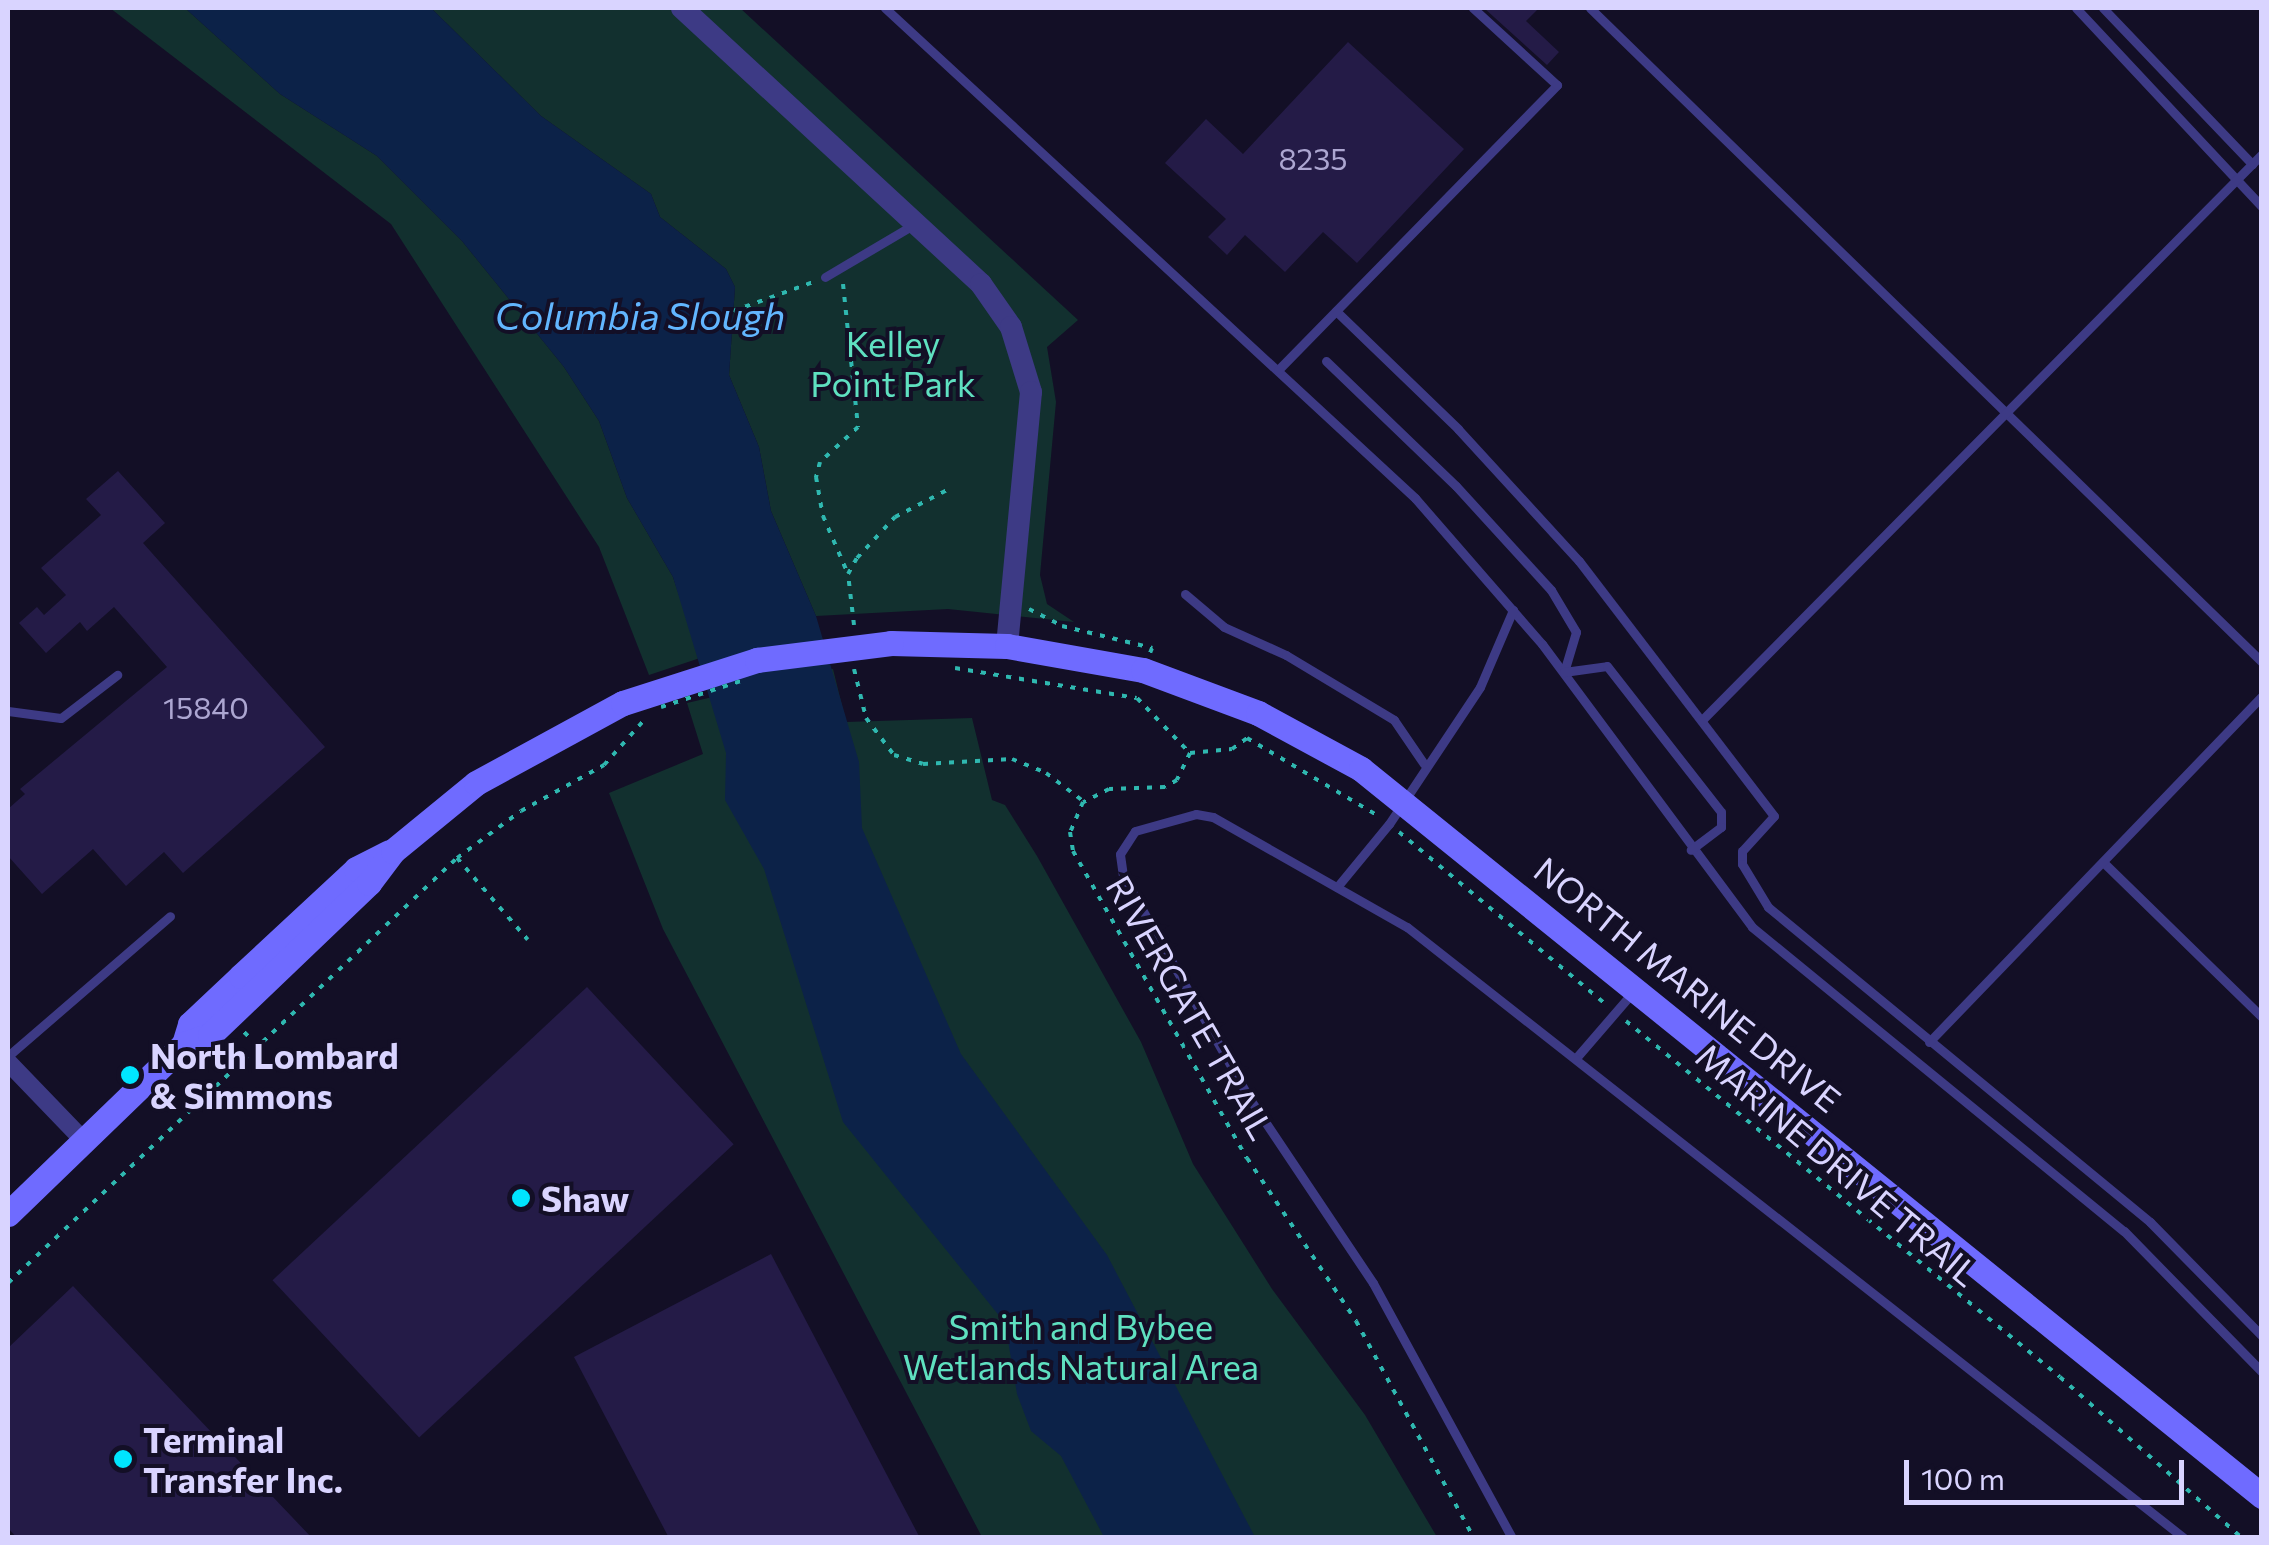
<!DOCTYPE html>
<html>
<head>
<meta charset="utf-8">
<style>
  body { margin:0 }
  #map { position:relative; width:2269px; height:1545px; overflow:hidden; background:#130f26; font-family:Commissioner,sans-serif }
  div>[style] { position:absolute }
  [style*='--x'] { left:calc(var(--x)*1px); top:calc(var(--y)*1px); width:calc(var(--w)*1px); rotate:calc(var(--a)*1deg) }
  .green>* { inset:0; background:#12302f }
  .water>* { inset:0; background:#0c2248 }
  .building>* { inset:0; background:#241b47; transform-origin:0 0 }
  .path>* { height:4px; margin-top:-2px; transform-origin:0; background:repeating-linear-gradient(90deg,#2fb8b0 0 5px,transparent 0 13px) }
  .service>* { height:9px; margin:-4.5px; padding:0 4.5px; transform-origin:4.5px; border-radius:4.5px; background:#3d3a85 }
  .minor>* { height:18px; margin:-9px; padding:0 9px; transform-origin:9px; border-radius:9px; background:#3d3a85 }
  .tertiary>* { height:22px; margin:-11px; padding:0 11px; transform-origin:11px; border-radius:11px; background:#3d3a85 }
  .secondary>* { height:25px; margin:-12.5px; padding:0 12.5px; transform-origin:12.5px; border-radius:12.5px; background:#6f6bff }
  .path-bridge>* { height:4px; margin-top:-2px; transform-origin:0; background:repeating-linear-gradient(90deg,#2fb8b0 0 5px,transparent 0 13px) }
  .secondary-bridge>* { height:25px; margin:-12.5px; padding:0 12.5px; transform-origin:12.5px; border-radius:12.5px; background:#6f6bff }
  .dots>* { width:28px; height:28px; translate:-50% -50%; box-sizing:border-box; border:5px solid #130f26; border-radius:50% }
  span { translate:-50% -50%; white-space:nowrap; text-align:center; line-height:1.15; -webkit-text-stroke:8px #130f26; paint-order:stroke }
  .number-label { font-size:30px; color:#aca6d1 }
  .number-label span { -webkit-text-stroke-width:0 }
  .park-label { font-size:35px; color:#5fe0c0 }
  .street-label { font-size:35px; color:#d9d4ff }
  .poi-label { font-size:35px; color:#d9d4ff; font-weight:700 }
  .left { translate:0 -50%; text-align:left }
  .water-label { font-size:38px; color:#62b6ff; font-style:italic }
  .frame { position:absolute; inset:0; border:10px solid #d9d4ff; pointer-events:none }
  .scale { position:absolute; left:1904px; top:1460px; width:280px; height:45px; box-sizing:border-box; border:5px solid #d9d4ff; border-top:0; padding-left:12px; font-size:30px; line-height:35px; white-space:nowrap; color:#d9d4ff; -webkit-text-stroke:8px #130f26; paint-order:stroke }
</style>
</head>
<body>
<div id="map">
  <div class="green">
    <i style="clip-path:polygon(110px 8px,185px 8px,280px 94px,377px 156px,462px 241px,564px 367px,599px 421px,627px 498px,673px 577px,700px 658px,649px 675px,599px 547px,391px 224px)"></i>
    <i style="clip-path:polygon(431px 8px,740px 8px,1078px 320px,1047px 347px,1056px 402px,1040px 575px,1047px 604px,1074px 622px,948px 609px,816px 616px,771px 511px,759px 447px,729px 375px,735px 287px,726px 269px,660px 217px,651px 194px,541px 116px)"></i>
    <i style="clip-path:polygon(833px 669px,846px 722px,972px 718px,992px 800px,1005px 805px,1037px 856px,1141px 1042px,1193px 1164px,1272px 1289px,1365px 1415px,1437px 1537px,982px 1537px,663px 929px,609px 793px,703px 754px,687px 703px)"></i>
  </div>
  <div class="water">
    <i style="clip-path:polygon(185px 8px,431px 8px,541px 116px,651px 194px,660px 217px,726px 269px,735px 287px,729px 375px,759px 447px,771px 511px,816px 616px,859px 762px,862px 828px,961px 1054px,1107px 1255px,1255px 1537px,1104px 1537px,1061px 1456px,1031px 1431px,1017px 1394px,1005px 1323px,843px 1122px,764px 869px,725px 800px,726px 753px,673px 577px,627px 498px,599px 421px,564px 367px,462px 241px,377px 156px,280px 94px)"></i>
  </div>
  <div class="building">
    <i style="clip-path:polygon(1484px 8px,1539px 8px,1526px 21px,1559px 52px,1547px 65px)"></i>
    <i style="clip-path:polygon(1348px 42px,1464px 149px,1357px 263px,1323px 232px,1285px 272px,1245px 235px,1227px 255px,1208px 237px,1226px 219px,1165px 163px,1206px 119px,1243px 154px)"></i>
    <i style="clip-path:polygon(118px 471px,165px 523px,143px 543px,325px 747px,183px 873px,164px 852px,126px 886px,93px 849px,42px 894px,8px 856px,8px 809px,25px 794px,20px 789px,167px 667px,114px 607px,87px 631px,80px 622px,46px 653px,19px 623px,37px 607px,44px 615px,66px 595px,41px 568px,101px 515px,86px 499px)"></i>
    <i style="left:587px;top:987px;width:215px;height:430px;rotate:47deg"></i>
    <i style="clip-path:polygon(771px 1254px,920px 1538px,669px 1538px,574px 1357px)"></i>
    <i style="clip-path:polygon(73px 1286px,177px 1396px,312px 1538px,17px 1538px,8px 1528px,8px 1348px)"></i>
  </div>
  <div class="path">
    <i style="--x:843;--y:284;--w:144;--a:84"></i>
    <i style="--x:858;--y:427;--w:52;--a:137.4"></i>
    <i style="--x:820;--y:462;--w:16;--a:105"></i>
    <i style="--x:816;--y:477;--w:40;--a:80"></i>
    <i style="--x:823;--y:516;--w:63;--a:66.7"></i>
    <i style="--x:733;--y:311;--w:85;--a:-19.9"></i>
    <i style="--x:1029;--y:609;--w:37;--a:27"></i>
    <i style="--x:1062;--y:626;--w:93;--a:13.7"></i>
    <i style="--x:1152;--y:648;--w:5;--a:112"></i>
    <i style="--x:854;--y:625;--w:51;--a:-96.7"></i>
    <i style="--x:848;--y:574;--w:18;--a:-61"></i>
    <i style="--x:857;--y:558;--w:56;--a:-47.2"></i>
    <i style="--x:895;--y:517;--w:63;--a:-27.4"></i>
    <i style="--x:955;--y:668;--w:184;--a:9.4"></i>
    <i style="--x:854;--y:669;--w:50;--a:76.2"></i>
    <i style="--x:866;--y:718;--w:46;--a:52.9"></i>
    <i style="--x:894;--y:755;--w:30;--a:17"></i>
    <i style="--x:923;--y:764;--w:89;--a:-3.2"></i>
    <i style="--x:1012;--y:759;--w:37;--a:22"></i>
    <i style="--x:1046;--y:773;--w:46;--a:37.1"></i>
    <i style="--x:1137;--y:698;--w:76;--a:46.1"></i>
    <i style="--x:1190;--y:753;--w:42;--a:-5.4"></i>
    <i style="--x:1232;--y:749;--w:19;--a:-36"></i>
    <i style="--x:1247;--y:738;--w:155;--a:30.7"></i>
    <i style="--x:1190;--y:753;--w:30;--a:116"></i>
    <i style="--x:1177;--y:780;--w:14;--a:150"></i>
    <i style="--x:1165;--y:787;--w:56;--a:178"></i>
    <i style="--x:1109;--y:789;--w:29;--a:153"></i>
    <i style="--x:1083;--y:802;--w:33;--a:113"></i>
    <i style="--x:1070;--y:832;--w:19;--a:81"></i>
    <i style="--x:1073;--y:851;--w:353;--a:60.5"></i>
    <i style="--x:1247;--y:1158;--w:196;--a:56.2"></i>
    <i style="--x:1356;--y:1321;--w:247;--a:61.5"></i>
    <i style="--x:1399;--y:832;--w:271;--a:39.8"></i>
    <i style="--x:457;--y:858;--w:108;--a:49.1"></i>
    <i style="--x:1626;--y:1021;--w:561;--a:39.36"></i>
    <i style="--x:2060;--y:1377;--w:243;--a:41.5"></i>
    <i style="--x:244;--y:1032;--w:20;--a:45"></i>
    <i style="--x:8;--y:1283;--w:618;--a:-43.43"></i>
    <i style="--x:457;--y:858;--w:79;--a:-36.3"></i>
    <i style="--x:521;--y:811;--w:95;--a:-29"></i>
    <i style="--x:604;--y:765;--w:62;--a:-48.3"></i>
  </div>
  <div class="service">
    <i style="--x:885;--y:8;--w:722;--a:42.75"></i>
    <i style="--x:1415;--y:498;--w:194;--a:49"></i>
    <i style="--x:1542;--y:644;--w:352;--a:53.4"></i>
    <i style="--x:1752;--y:927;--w:480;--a:39.3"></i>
    <i style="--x:2124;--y:1231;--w:197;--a:45.6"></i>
    <i style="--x:1590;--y:8;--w:938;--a:44.22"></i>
    <i style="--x:2076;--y:8;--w:272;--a:46.9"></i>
    <i style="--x:2103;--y:8;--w:216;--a:46.3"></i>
    <i style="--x:825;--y:277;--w:102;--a:-30.6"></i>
    <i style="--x:1336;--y:311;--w:170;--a:44"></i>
    <i style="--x:1458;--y:429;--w:179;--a:47.5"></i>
    <i style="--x:1579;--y:561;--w:321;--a:52.6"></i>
    <i style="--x:1774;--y:816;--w:47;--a:132.4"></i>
    <i style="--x:1742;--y:851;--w:13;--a:90"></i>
    <i style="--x:1742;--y:864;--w:50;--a:58.8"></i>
    <i style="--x:1768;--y:907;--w:495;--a:39.5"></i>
    <i style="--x:2150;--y:1222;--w:160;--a:45.5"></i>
    <i style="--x:1326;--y:361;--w:180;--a:43.9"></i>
    <i style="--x:1456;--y:486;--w:141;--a:47.6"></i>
    <i style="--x:1551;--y:590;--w:49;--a:59.2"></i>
    <i style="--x:1576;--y:632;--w:42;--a:106.7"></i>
    <i style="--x:1278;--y:370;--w:399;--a:-45.6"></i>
    <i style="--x:1557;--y:85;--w:114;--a:-137.5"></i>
    <i style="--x:1185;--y:594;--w:51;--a:40.2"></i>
    <i style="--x:1224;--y:627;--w:68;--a:24.3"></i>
    <i style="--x:1286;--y:655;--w:126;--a:31"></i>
    <i style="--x:1394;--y:720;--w:53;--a:55.7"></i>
    <i style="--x:1564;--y:672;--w:43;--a:-7.9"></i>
    <i style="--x:1607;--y:666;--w:185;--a:52"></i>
    <i style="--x:1721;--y:812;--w:15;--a:90"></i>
    <i style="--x:1721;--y:827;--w:38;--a:143"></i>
    <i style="--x:8;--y:711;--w:53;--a:7.5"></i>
    <i style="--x:61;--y:718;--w:71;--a:-37.5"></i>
    <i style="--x:1702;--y:720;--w:796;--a:-45.31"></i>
    <i style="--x:2103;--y:862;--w:222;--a:44.3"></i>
    <i style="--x:1337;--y:887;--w:82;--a:-50.5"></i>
    <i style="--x:1389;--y:824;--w:164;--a:-56.4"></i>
    <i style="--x:1480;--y:687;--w:84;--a:-66.8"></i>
    <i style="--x:1929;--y:1042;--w:480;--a:-46.1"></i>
    <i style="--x:8;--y:1056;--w:214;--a:-40.8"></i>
    <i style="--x:1576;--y:1058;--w:87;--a:-49.2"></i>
    <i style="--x:1512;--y:1538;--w:290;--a:-118.6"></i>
    <i style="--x:1373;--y:1283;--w:225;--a:-123.8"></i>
    <i style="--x:1248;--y:1096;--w:253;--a:-119.6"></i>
    <i style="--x:1123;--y:876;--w:22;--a:-98"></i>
    <i style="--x:1120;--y:854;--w:27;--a:-57"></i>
    <i style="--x:1135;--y:831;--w:63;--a:-15.6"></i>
    <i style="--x:1196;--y:814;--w:17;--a:10"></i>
    <i style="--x:1213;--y:817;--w:223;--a:29.6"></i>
    <i style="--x:1407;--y:927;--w:988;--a:38.18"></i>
  </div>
  <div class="minor">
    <i style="--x:8;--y:1062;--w:110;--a:46.1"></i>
  </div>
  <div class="tertiary">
    <i style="--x:682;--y:8;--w:407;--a:42.7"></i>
    <i style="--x:981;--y:284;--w:52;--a:55.1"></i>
    <i style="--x:1011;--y:327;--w:68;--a:72.9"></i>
    <i style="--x:1031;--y:392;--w:255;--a:95.4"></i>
  </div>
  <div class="secondary">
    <i style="--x:891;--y:643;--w:116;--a:1.5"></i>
    <i style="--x:1007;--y:646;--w:138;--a:10"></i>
    <i style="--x:1143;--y:670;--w:123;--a:20.5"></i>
    <i style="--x:1258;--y:713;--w:117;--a:28.5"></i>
    <i style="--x:1361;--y:769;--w:1158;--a:38.9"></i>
    <i style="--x:184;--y:1044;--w:21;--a:-73"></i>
    <i style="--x:190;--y:1024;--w:70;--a:-43.3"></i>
    <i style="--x:241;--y:976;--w:157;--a:-42.9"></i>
    <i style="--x:356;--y:869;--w:36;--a:-27"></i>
    <i style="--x:8;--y:1214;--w:245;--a:-44"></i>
    <i style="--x:184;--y:1044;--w:28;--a:-19"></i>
    <i style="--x:210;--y:1035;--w:220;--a:-43.7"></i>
    <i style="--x:369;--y:883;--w:40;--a:-53"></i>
    <i style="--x:393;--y:851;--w:107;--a:-39.3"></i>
    <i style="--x:476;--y:783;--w:167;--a:-28.6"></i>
    <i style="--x:623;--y:703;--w:141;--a:-17.8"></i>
  </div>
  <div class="path-bridge">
    <i style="--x:661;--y:707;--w:90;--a:-18"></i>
  </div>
  <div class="secondary-bridge">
    <i style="--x:757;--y:660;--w:135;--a:-7.2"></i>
  </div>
  <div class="dots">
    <i style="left:130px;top:1075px;background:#00e5ff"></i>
    <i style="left:521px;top:1198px;background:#00e5ff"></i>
    <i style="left:123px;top:1459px;background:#00e5ff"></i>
  </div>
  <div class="number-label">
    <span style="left:1313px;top:158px">8235</span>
    <span style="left:206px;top:707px">15840</span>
  </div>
  <div class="park-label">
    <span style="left:893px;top:363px">Kelley<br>Point Park</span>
    <span style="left:1081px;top:1346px">Smith and Bybee<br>Wetlands Natural Area</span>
  </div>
  <div class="street-label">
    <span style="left:1688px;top:984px;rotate:39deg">NORTH MARINE DRIVE</span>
    <span style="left:1191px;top:1007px;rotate:60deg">RIVERGATE TRAIL</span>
    <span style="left:1838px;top:1164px;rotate:40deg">MARINE DRIVE TRAIL</span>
  </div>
  <div class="poi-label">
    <span class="left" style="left:150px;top:1075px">North Lombard<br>&amp; Simmons</span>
    <span class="left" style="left:541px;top:1198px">Shaw</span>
    <span class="left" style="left:143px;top:1459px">Terminal<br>Transfer Inc.</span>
  </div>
  <div class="water-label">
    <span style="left:640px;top:315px">Columbia Slough</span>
  </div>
  <div class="frame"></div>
  <div class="scale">100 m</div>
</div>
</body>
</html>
